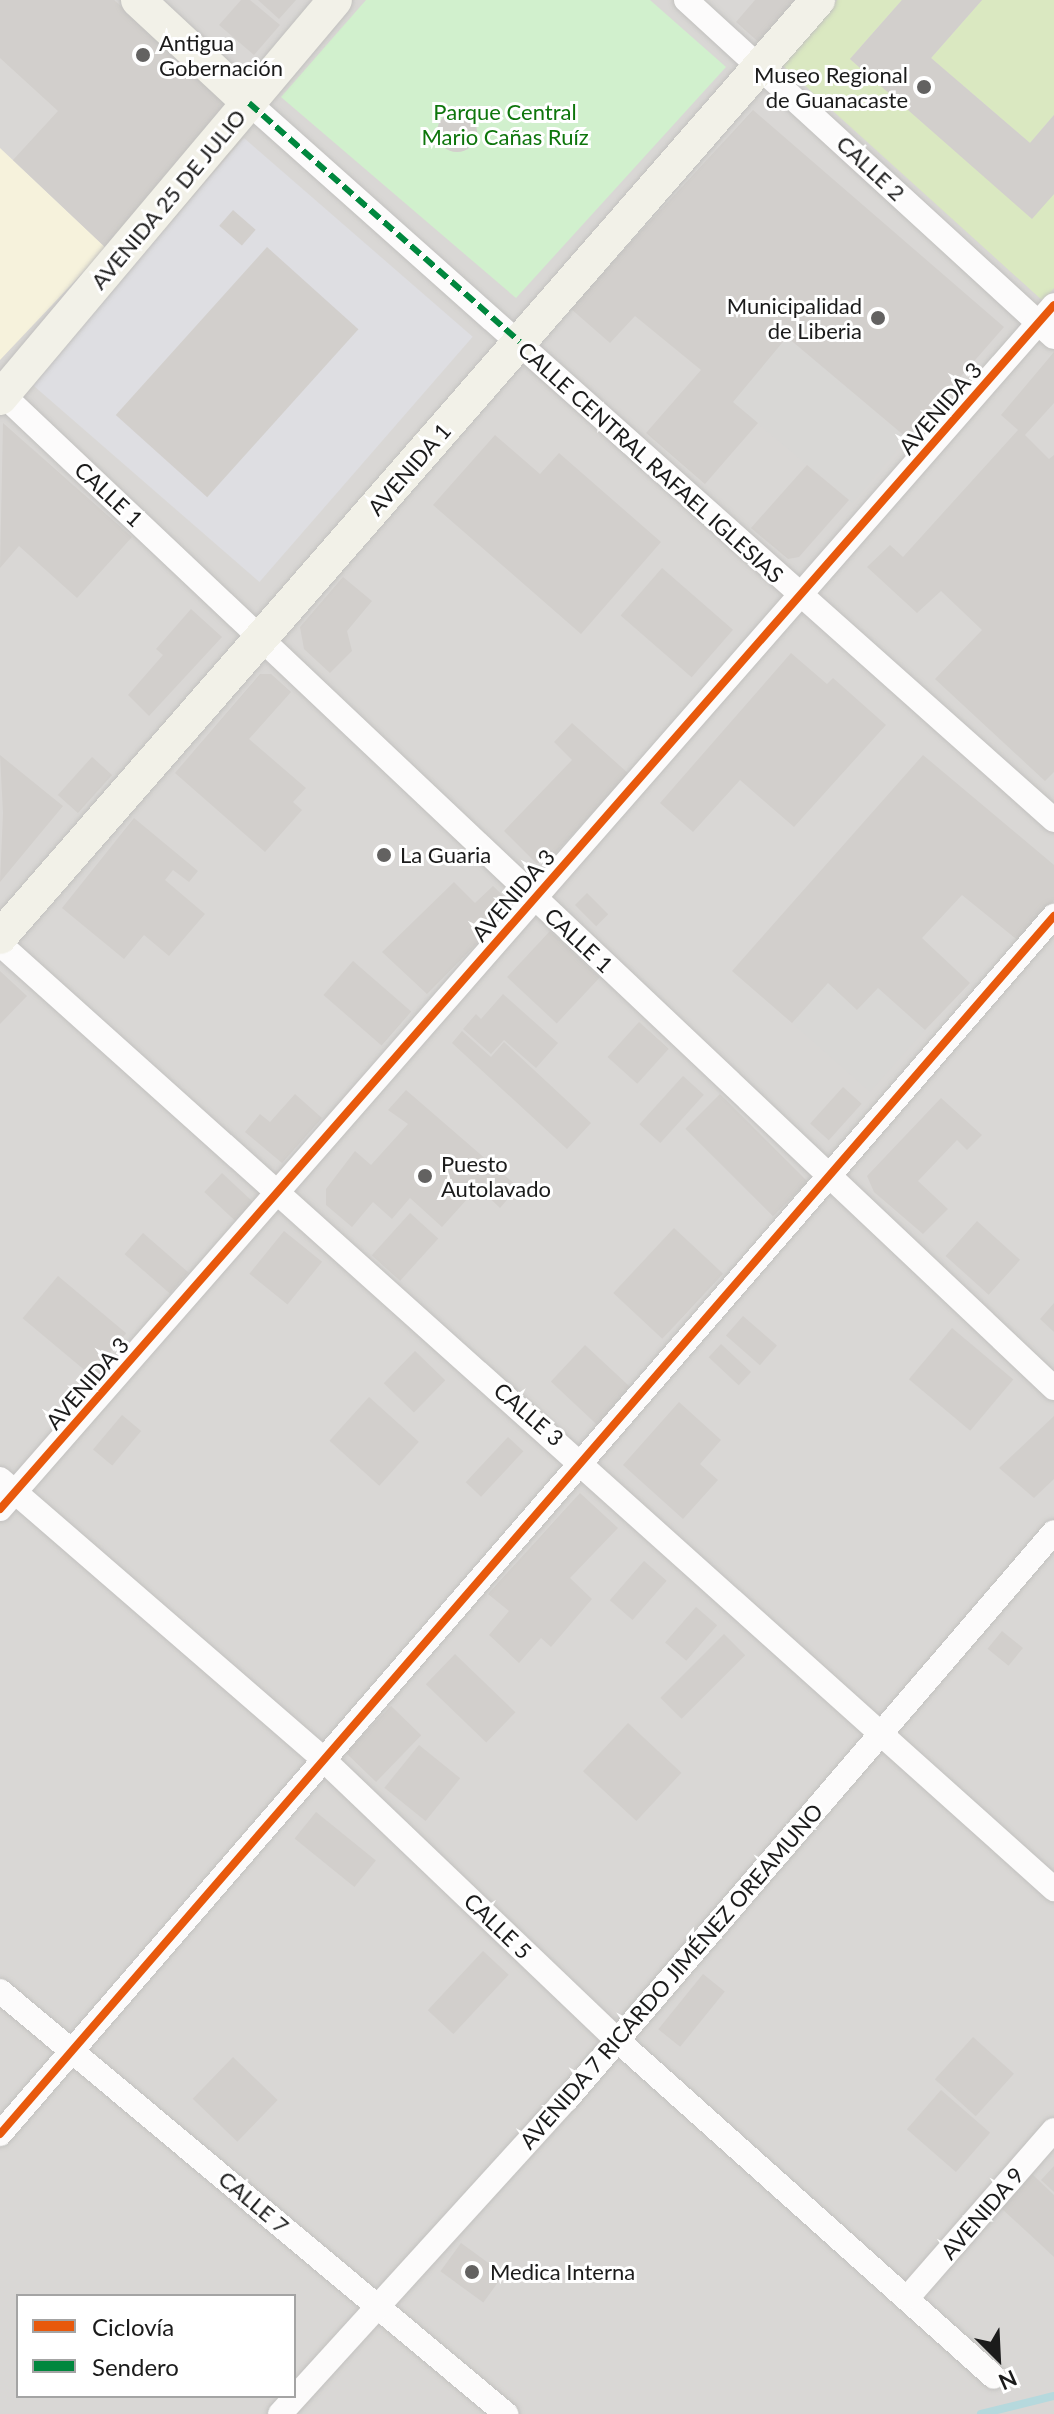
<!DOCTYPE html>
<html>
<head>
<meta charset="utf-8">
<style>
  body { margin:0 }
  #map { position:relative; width:1054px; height:2414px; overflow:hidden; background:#eae7e3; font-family:Lato,sans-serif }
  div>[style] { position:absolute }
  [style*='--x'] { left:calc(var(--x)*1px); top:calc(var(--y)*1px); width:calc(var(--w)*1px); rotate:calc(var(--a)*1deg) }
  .residential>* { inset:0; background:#d9d7d5 }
  .education>* { inset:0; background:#f6f2dc }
  .grass>* { inset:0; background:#dae8c1 }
  .park>* { inset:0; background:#d1f0cd }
  .parking>* { inset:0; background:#d8d7d5; transform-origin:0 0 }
  .plaza>* { inset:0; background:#dedee2; transform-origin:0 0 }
  .stream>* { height:8px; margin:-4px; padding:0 4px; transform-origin:4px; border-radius:4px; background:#b6d9dd }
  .building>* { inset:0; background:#d2cfcc; transform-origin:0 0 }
  .round { border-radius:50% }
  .roads { filter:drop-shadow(0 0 2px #c2c1bf) drop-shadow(0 0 2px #c2c1bf) }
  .street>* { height:24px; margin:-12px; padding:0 12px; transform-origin:12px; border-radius:12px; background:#fcfbfb }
  .secondary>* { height:34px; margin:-17px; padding:0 17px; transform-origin:17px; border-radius:17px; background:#f2f1e8 }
  .quiet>* { height:6px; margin-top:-3px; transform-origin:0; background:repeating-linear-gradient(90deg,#00873e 0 12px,transparent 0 18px) }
  .cycleway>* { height:8px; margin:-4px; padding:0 4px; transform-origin:4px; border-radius:4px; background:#e8590c }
  .dots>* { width:22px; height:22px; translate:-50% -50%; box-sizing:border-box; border:4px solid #fff; border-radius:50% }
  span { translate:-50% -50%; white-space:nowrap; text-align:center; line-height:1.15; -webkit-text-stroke:6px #fff; paint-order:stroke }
  .poi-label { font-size:22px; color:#1b1b1b }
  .left { translate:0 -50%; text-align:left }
  .right { translate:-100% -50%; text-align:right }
  .park-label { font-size:22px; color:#0e760c }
  .street-label { font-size:22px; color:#1b1b1b }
  .legend { position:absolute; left:16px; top:2294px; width:280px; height:104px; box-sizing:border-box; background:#fff; border:2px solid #a4a4a4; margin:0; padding:10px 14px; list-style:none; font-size:24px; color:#1b1b1b }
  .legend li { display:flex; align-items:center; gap:16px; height:40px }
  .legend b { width:40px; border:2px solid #a4a4a4 }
  .north { position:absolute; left:958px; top:2318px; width:80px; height:80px; -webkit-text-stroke:6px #fff; paint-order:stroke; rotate:156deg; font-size:22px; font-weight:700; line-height:32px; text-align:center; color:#1b1b1b }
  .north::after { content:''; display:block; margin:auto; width:28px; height:36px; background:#1b1b1b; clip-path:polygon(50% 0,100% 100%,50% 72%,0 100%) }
</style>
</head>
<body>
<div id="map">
  <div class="residential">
    <i style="clip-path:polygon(evenodd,0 0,1054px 0,1054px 2414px,0 2414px,0 0,18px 2296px,294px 2296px,294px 2396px,18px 2396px,18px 2296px)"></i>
  </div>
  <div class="education">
    <i style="clip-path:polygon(0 148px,106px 248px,0 360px)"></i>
  </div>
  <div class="grass">
    <i style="clip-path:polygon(837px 0,902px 0,850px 59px,1032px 218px,1054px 194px,1054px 288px,1043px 301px,781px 64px)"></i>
    <i style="clip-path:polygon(982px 0,1054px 0,1054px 115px,1030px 143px,931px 58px)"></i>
  </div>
  <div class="park">
    <i style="clip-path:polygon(366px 0,650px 0,726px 67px,516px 298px,281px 97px)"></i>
  </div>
  <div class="parking">
    <i style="left:787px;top:337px;width:157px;height:85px;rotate:40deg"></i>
    <i style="clip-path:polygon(828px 983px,857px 1010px,878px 988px,925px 1030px,870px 1092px,792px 1023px)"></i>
  </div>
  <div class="plaza">
    <i style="left:244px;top:138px;width:303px;height:325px;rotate:41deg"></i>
  </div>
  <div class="stream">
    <i style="--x:981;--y:2414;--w:75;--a:-13.9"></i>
  </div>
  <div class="building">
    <i style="clip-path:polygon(0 0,114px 0,232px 103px,106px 248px,13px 160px,58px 111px,0 58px)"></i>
    <i style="clip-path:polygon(241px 0,250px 0,280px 25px,254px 55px,219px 25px)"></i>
    <i style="clip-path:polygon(258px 0,296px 0,279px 19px)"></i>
    <i style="clip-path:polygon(755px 0,807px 0,765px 48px,736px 22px)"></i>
    <i style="clip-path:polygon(902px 0,982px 0,931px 58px,1030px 143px,1054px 115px,1054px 194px,1032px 219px,850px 59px)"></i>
    <i style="clip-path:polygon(753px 110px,1004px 327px,907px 438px,787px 337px,733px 402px,758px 423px,705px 484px,646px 433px,701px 370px,635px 316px,610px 343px,570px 308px)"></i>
    <i class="round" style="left:437px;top:112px;width:40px;height:40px"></i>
    <i style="left:233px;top:210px;width:30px;height:21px;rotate:41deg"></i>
    <i style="left:267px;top:247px;width:123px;height:226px;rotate:42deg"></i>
    <i style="clip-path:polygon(1054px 352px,1054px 403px,1025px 435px,1049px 459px,1054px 455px,1054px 772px,1045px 781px,935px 679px,982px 630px,941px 591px,917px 613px,867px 567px,890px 545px,903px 557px,1018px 430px,1001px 415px)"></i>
    <i style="clip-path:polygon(3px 423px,132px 537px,77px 598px,19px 546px,0 568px)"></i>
    <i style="clip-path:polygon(495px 435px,540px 474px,559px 453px,661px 542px,581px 634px,433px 505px)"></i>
    <i style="clip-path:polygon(807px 465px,849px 500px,799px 557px,788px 559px,751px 528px)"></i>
    <i style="left:662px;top:568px;width:94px;height:63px;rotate:41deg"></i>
    <i style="clip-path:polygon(343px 577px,372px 601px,347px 631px,352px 651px,330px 673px,304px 649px,300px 627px)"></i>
    <i style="clip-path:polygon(191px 609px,222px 637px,149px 716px,128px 695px,163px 655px,156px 649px)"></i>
    <i style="clip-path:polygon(791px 653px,827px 684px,833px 678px,886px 725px,794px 827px,740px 780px,693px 832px,660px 803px)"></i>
    <i style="clip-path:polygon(260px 674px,271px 674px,291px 692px,249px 739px,306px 788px,293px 802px,302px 810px,265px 852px,175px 773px)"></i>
    <i style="clip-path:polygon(572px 723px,629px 774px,547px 862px,536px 863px,504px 831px,572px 760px,554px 742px)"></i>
    <i style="clip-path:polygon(0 755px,63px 806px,0 882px,3px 813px)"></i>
    <i style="clip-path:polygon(923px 755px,1054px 865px,1054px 900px,1020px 942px,962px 895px,922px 938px,970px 983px,925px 1030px,878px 988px,857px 1010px,828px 983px,792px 1023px,732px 971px)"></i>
    <i style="left:92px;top:757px;width:27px;height:51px;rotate:42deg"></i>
    <i style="clip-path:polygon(134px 818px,198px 871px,189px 882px,173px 870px,165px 880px,205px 914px,169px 956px,144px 935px,124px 959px,62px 908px)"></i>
    <i style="clip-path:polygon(454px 882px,475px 903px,493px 886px,514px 906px,427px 994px,382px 952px)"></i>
    <i style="left:587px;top:893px;width:30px;height:17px;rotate:45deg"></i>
    <i style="left:550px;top:931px;width:68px;height:63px;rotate:43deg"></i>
    <i style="left:353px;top:961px;width:77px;height:45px;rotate:41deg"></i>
    <i style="clip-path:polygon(0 971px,27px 996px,0 1024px)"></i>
    <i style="clip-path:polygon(503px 994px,558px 1043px,536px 1068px,504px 1040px,491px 1054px,463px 1029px,476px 1014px,481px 1019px)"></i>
    <i style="left:639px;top:1022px;width:40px;height:47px;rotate:42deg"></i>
    <i style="clip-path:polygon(462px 1031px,491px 1057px,504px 1042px,591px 1123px,567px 1149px,452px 1043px)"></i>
    <i style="left:683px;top:1076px;width:28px;height:65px;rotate:42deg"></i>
    <i style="left:843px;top:1087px;width:25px;height:49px;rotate:42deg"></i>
    <i style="clip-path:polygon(406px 1090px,518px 1187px,500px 1208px,478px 1187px,442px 1227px,410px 1198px,392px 1219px,373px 1202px,352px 1227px,326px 1205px,326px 1189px,355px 1151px,371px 1165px,408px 1124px,388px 1110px)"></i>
    <i style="clip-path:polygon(295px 1094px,322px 1118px,282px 1163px,245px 1132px,260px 1114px,270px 1122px)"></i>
    <i style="left:720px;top:1094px;width:124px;height:49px;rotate:45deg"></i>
    <i style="clip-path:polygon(941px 1098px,982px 1135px,967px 1150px,957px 1140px,918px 1181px,948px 1209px,923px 1234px,874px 1192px,867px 1176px)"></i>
    <i style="left:222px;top:1173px;width:51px;height:26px;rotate:43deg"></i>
    <i style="left:410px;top:1213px;width:38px;height:57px;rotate:42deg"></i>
    <i style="left:977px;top:1221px;width:58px;height:47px;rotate:42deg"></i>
    <i style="left:674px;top:1228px;width:67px;height:89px;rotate:43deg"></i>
    <i style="left:284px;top:1231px;width:49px;height:55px;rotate:39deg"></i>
    <i style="left:143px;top:1233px;width:60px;height:28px;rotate:41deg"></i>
    <i style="left:58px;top:1276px;width:89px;height:55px;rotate:40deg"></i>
    <i style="clip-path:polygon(1054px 1303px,1054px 1332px,1040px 1319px)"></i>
    <i style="left:743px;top:1316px;width:45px;height:26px;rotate:41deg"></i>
    <i style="left:952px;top:1328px;width:80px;height:67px;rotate:40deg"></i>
    <i style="left:721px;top:1344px;width:41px;height:18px;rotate:43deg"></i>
    <i style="left:585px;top:1345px;width:65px;height:50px;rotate:43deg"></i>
    <i style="left:415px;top:1351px;width:42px;height:45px;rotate:44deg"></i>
    <i style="left:369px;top:1397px;width:67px;height:59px;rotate:42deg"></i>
    <i style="clip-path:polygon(679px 1402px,721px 1440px,700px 1464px,718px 1480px,683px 1519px,623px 1465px)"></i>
    <i style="left:122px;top:1415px;width:25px;height:45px;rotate:40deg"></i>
    <i style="clip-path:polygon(1054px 1416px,1054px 1479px,1034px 1498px,999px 1468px)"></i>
    <i style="left:508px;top:1437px;width:21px;height:62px;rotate:43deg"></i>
    <i style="clip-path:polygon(580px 1493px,618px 1528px,570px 1578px,592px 1599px,551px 1647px,541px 1638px,519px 1663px,489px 1635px,509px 1611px,488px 1594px)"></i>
    <i style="left:644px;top:1561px;width:30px;height:52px;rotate:41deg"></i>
    <i style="left:696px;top:1607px;width:28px;height:47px;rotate:41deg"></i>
    <i style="left:1002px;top:1631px;width:27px;height:23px;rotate:39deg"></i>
    <i style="left:724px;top:1634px;width:30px;height:90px;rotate:45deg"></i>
    <i style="left:455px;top:1654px;width:84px;height:42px;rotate:44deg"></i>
    <i style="left:391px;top:1706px;width:42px;height:65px;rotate:44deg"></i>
    <i style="left:628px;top:1723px;width:73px;height:66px;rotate:43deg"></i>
    <i style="left:419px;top:1745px;width:53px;height:55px;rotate:39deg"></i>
    <i style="left:316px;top:1812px;width:77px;height:34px;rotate:39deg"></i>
    <i style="left:483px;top:1951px;width:35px;height:81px;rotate:43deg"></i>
    <i style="left:703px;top:1974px;width:28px;height:71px;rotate:39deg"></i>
    <i style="left:973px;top:2037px;width:55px;height:57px;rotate:42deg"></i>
    <i style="left:233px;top:2057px;width:62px;height:58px;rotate:44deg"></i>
    <i style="left:941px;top:2090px;width:65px;height:52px;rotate:41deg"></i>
    <i style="clip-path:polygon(1054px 2166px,1054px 2192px,1041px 2180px)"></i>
    <i style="clip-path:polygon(1032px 2174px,1054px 2195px,1054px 2257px,1000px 2207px)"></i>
    <i style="left:461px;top:2243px;width:53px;height:35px;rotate:36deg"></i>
  </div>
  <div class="roads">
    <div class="street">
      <i style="--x:686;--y:0;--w:499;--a:42.5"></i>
      <i style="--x:249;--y:103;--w:1078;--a:41.69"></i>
      <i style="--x:0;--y:392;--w:1450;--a:43.38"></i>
      <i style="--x:0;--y:944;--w:1416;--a:41.88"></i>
      <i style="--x:0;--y:1479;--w:429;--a:40.9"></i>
      <i style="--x:324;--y:1760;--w:402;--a:43.7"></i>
      <i style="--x:615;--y:2038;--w:508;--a:41.81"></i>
      <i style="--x:0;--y:1509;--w:1600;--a:-48.8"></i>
      <i style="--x:0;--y:1991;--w:660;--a:39.89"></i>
      <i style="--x:0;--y:2134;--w:1611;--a:-49.13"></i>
      <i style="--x:909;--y:2296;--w:220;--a:-48.9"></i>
      <i style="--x:280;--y:2414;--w:426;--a:-47.7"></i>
      <i style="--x:567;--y:2099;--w:747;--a:-49.34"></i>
    </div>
    <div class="secondary">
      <i style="--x:138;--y:0;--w:151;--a:42.9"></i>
      <i style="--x:0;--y:398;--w:520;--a:-49.91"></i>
      <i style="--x:0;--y:937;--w:1244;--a:-48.88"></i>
    </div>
  </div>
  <div class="quiet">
    <i style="--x:249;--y:103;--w:361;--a:41.4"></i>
  </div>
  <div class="cycleway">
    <i style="--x:0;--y:1509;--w:1600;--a:-48.8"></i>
    <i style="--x:0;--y:2134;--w:1611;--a:-49.13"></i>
  </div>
  <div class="dots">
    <i style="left:143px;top:55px;background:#636261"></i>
    <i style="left:924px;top:87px;background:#636261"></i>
    <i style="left:878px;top:318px;background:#636261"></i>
    <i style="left:384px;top:855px;background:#636261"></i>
    <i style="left:425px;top:1176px;background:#636261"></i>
    <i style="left:472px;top:2272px;background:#636261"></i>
  </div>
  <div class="poi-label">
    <span class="left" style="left:159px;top:55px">Antigua<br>Gobernación</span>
    <span class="right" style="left:908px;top:87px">Museo Regional<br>de Guanacaste</span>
    <span class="right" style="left:862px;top:318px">Municipalidad<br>de Liberia</span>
    <span class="left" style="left:400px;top:855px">La Guaria</span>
    <span class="left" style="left:441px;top:1176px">Puesto<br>Autolavado</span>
    <span class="left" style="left:490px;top:2272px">Medica Interna</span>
  </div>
  <div class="park-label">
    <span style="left:505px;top:124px">Parque Central<br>Mario Cañas Ruíz</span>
  </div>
  <div class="street-label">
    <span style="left:871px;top:168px;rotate:43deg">CALLE 2</span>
    <span style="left:168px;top:199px;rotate:-50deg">AVENIDA 25 DE JULIO</span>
    <span style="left:940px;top:408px;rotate:-49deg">AVENIDA 3</span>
    <span style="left:651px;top:462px;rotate:42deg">CALLE CENTRAL RAFAEL IGLESIAS</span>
    <span style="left:409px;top:469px;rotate:-49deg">AVENIDA 1</span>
    <span style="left:109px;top:494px;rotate:43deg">CALLE 1</span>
    <span style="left:513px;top:895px;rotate:-49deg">AVENIDA 3</span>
    <span style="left:579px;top:940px;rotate:43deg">CALLE 1</span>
    <span style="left:87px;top:1383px;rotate:-49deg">AVENIDA 3</span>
    <span style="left:529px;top:1414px;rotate:41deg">CALLE 3</span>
    <span style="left:498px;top:1926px;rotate:44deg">CALLE 5</span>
    <span style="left:671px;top:1976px;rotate:-49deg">AVENIDA 7 RICARDO JIMÉNEZ OREAMUNO</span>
    <span style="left:254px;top:2202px;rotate:40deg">CALLE 7</span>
    <span style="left:982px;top:2213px;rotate:-49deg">AVENIDA 9</span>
  </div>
  <ul class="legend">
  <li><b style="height:10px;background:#e8590c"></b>Ciclovía</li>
  <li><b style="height:10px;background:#00873e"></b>Sendero</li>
  </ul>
  <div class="north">N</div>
</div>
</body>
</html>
